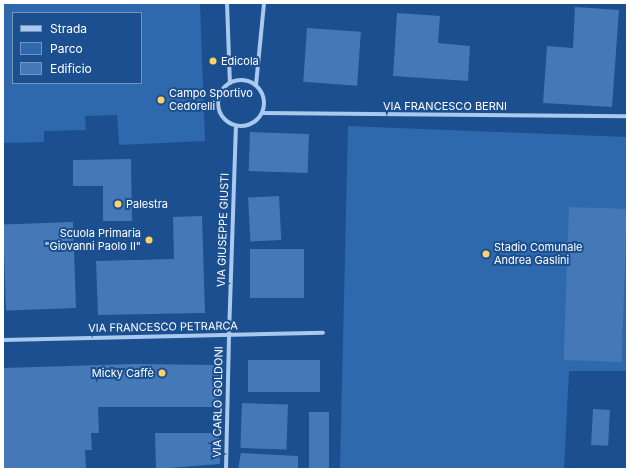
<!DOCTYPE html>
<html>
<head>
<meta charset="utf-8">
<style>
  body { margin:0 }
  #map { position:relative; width:630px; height:472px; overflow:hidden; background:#1b4f8f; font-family:Inter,sans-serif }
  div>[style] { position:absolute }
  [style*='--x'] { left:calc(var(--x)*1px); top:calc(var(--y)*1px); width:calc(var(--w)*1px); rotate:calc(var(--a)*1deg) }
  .green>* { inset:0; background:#2e69ad }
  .building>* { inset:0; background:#4478b7; transform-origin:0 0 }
  .minor>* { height:4px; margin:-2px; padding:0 2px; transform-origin:2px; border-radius:2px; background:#a9c9ee }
  .minor>.ring { margin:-2px; padding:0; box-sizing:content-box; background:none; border:4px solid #a9c9ee; border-radius:50% }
  .dots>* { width:11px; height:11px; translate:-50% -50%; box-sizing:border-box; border:2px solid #1b4f8f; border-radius:50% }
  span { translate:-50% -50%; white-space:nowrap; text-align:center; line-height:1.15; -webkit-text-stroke:4px #1b4f8f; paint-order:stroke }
  .poi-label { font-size:11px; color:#fff }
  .left { translate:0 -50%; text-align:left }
  .right { translate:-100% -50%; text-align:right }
  .street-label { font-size:11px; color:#fff }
  .frame { position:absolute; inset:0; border:4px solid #fff; pointer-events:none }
  .legend { position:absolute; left:12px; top:12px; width:130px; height:72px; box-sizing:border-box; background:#1b4f8f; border:1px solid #7695bc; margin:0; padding:5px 7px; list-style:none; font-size:12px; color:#fff }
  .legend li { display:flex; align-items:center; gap:8px; height:20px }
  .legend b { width:20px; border:1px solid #7695bc }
</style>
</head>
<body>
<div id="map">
  <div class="green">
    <i style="clip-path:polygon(evenodd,3px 3px,200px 3px,205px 141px,119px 145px,117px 115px,85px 116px,86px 130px,44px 131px,44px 142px,3px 143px,3px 3px,13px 13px,141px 13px,141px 83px,13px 83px,13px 13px)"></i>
    <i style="clip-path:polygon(348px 126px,627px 137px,627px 371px,569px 371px,564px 469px,340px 469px)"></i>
  </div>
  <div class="building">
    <i style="clip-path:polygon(575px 7px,619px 10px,612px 107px,543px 103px,547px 46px,573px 48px)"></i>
    <i style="clip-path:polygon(397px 13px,440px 16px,438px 43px,470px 46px,468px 81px,393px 76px)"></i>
    <i style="left:307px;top:28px;width:54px;height:54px;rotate:4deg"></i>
    <i style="left:250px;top:132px;width:59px;height:39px;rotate:2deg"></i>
    <i style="clip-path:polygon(131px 159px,132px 221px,103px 221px,103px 186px,73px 186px,73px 160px)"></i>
    <i style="left:279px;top:196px;width:44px;height:31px;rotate:87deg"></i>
    <i style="left:569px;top:207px;width:58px;height:153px;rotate:2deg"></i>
    <i style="clip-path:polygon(202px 216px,205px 313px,98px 315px,96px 261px,174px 259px,173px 217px)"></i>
    <i style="left:73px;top:222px;width:86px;height:70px;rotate:88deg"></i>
    <i style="left:250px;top:249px;width:54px;height:49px"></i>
    <i style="left:248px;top:360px;width:72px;height:32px"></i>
    <i style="clip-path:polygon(134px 364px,220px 365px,219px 407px,98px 407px,99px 433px,91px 433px,92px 450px,85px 450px,86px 469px,3px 469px,3px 368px)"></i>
    <i style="left:242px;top:403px;width:46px;height:45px;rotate:2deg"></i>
    <i style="left:593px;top:409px;width:17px;height:36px;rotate:3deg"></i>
    <i style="left:329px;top:412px;width:57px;height:20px;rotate:90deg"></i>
    <i style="clip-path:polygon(155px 433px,219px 433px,220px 464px,156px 469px)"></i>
    <i style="clip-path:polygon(241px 453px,298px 456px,298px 469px,238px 469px)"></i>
  </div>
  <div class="minor">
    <i style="--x:227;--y:3;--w:80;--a:87.9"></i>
    <i class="ring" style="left:218px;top:80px;width:42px;height:42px"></i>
    <i style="--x:256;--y:85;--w:82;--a:-84.4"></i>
    <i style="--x:263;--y:113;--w:364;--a:0.5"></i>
    <i style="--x:3;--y:340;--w:320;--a:-1.3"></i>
    <i style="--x:226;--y:469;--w:134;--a:-88.7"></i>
    <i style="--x:229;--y:335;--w:209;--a:-88.1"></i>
  </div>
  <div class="dots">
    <i style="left:213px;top:61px;background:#ffd166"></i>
    <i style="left:161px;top:100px;background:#ffd166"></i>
    <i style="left:118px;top:204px;background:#ffd166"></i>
    <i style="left:149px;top:240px;background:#ffd166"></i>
    <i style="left:486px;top:254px;background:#ffd166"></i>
    <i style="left:162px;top:373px;background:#ffd166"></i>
  </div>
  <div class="poi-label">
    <span class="left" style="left:221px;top:61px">Edicola</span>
    <span class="left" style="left:169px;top:100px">Campo Sportivo<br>Cedorelli</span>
    <span class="left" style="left:126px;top:204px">Palestra</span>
    <span class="right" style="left:141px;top:240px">Scuola Primaria<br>"Giovanni Paolo II"</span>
    <span class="left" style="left:494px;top:254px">Stadio Comunale<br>Andrea Gaslini</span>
    <span class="right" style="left:154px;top:373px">Micky Caffè</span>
  </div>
  <div class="street-label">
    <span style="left:445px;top:106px">VIA FRANCESCO BERNI</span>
    <span style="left:223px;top:230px;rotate:-88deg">VIA GIUSEPPE GIUSTI</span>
    <span style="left:163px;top:327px;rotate:-1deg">VIA FRANCESCO PETRARCA</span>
    <span style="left:218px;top:402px;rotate:-89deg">VIA CARLO GOLDONI</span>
  </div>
  <div class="frame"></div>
  <ul class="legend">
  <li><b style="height:5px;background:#a9c9ee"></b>Strada</li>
  <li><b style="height:11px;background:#2e69ad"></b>Parco</li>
  <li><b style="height:11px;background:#4478b7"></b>Edificio</li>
  </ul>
</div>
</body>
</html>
